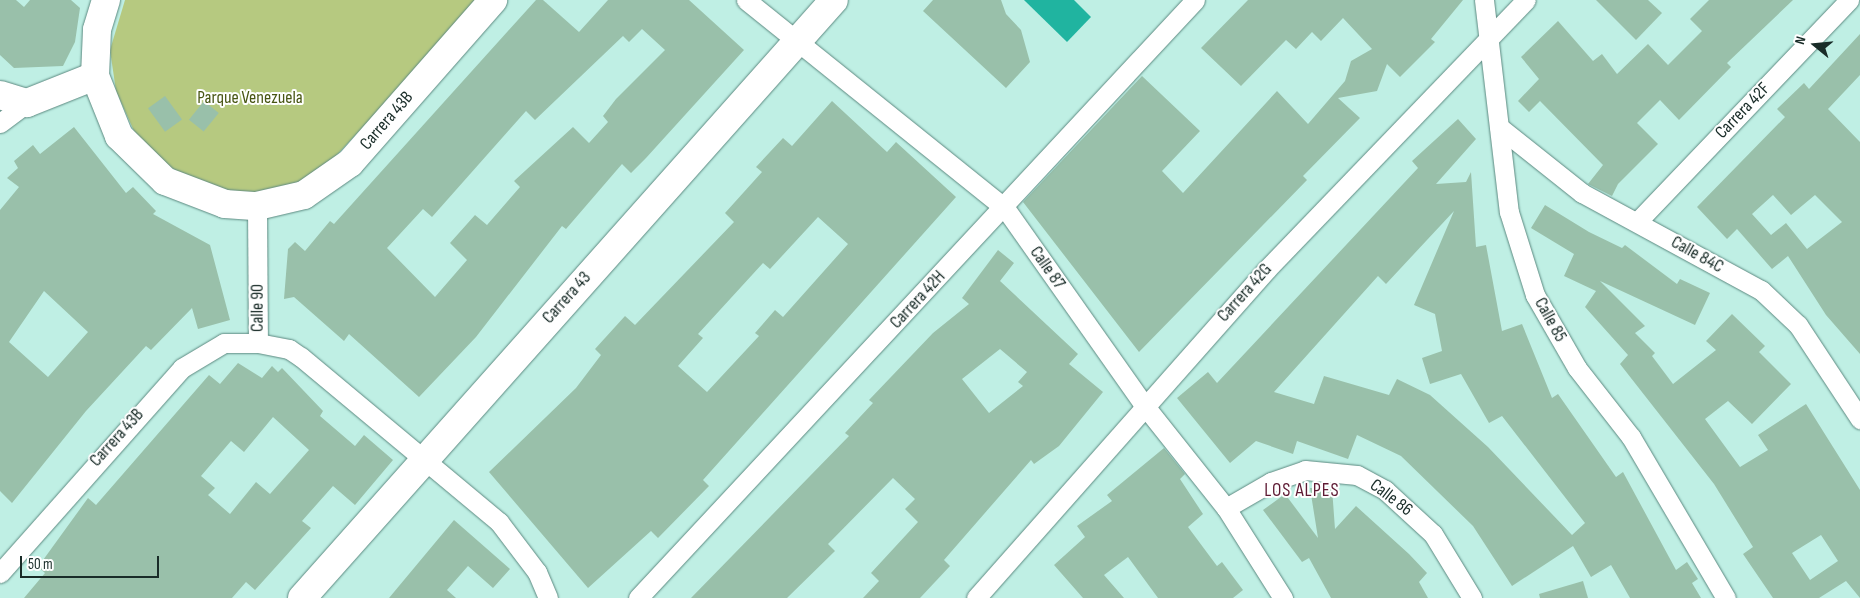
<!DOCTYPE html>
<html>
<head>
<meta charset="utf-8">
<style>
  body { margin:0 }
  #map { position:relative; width:1860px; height:598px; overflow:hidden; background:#bfefe4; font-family:"Sofia Sans Condensed",sans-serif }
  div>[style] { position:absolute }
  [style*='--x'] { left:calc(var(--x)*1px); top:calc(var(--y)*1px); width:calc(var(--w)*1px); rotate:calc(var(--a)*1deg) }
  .green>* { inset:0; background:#b6c980 }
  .water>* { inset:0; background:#20b4a0 }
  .building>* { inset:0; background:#99c0aa; transform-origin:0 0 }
  .roads { filter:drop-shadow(0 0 1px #5c8980) drop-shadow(0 0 1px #5c8980) }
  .street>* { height:19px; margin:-9.5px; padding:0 9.5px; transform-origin:9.5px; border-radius:9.5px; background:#fff }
  .secondary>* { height:28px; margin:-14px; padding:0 14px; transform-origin:14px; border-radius:14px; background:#fff }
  span { translate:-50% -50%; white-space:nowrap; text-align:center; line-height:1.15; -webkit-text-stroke:4px #fff; paint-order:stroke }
  .park-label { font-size:18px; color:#485614 }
  .street-label { font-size:18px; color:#192c28 }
  .neighbourhood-label { font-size:19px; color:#5e1b34; letter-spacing:1px }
  .north { position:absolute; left:1790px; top:20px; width:50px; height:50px; -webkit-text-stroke:4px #fff; paint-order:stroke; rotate:287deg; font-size:14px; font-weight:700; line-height:20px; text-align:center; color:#192c28 }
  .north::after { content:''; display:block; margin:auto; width:18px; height:22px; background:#192c28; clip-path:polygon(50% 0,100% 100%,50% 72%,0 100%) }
  .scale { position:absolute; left:20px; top:556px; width:139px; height:22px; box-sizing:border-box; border:2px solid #192c28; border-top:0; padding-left:6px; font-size:15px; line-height:18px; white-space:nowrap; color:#192c28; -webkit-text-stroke:4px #fff; paint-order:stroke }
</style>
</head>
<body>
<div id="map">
  <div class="green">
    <i style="clip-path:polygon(125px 0,482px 0,318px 175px,280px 193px,230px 194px,191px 181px,157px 158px,134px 131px,116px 91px,110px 50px)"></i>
  </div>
  <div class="water">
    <i style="clip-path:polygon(1024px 0,1074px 0,1091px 17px,1067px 42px)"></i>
  </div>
  <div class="building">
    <i style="clip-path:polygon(0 0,16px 0,24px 7px,30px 0,71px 0,80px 8px,75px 42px,63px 66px,14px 68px,0 55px)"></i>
    <i style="clip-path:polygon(evenodd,536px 0,543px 0,579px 32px,608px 0,689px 0,744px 50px,646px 158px,631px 173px,622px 164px,566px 229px,562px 226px,476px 337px,419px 397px,349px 334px,344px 341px,294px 297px,284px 299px,288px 249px,295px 242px,305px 251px,330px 221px,334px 224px,536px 0,642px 29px,665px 50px,616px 99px,603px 116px,608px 122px,589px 143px,573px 127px,514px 181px,520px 187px,487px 225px,475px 215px,450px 243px,467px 260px,435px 297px,387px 248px,423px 209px,432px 217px,526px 111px,535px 120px,623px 36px,629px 42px,642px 29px)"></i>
    <i style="clip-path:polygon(933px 0,1001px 0,1006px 14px,1021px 30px,1030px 62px,1006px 88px,923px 11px)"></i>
    <i style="clip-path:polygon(1248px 0,1463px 0,1431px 39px,1435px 42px,1400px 77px,1387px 64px,1377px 91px,1338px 98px,1360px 118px,1303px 176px,1307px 180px,1139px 352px,1023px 202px,1142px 76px,1200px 131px,1162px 171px,1183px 193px,1277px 91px,1308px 124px,1345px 81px,1351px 61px,1372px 49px,1343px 18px,1321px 41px,1312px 32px,1296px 49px,1286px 40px,1241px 86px,1201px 48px)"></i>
    <i style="clip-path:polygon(1596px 0,1648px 0,1662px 13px,1636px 40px)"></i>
    <i style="clip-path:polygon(1709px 0,1793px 0,1727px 63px,1731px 67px,1679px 120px,1660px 100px,1637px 123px,1658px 144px,1618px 184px,1612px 196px,1588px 184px,1603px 165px,1540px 101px,1529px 112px,1518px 101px,1539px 79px,1521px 57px,1558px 21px,1593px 61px,1602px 54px,1617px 74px,1648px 44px,1668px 65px,1702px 31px,1690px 19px)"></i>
    <i style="clip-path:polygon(evenodd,1860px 34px,1860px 75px,1828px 109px,1860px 142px,1860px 354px,1826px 315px,1788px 256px,1772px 269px,1737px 229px,1727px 239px,1697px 207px,1785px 117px,1777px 109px,1804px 83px,1809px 89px,1860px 34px,1773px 195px,1791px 215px,1815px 195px,1842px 222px,1807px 249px,1786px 223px,1771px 235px,1752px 214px,1773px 195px)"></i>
    <i style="left:165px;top:96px;width:29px;height:21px;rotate:54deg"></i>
    <i style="left:204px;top:101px;width:19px;height:24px;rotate:39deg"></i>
    <i style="clip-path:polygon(evenodd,832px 101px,887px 152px,896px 142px,956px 197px,703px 480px,709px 486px,658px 538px,651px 531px,588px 588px,489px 472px,576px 388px,601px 355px,595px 349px,625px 316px,635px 325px,734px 222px,725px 213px,762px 172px,756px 167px,783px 138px,792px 146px,832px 101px,818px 217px,848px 244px,783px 317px,775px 310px,755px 333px,759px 336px,707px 392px,678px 366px,703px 338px,698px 334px,763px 263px,770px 269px,818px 217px)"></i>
    <i style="clip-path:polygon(evenodd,1458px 119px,1476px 139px,1436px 184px,1466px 182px,1471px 172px,1476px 247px,1486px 245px,1502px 331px,1522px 324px,1552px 398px,1558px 394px,1616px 477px,1623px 472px,1676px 570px,1687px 562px,1698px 579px,1692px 583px,1701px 598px,1630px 598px,1611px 565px,1591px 577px,1573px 546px,1512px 586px,1473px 526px,1401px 456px,1357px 435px,1348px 459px,1297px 441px,1293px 454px,1256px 441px,1230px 463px,1177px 398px,1208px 372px,1217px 383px,1418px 168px,1412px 161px,1458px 119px,1454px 211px,1414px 305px,1435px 314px,1442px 351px,1422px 358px,1430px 384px,1461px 374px,1489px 423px,1502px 416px,1585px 523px,1572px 535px,1488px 447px,1430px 395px,1397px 379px,1389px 395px,1324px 376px,1314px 404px,1274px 392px,1378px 276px,1386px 284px,1454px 211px)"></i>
    <i style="clip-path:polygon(evenodd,74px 127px,126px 193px,133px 187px,156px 211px,153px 214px,210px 245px,230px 320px,198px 329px,192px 308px,151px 350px,146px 346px,86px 411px,12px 503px,0 491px,0 210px,19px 187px,7px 178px,18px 168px,14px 161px,33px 145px,40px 154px,74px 127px,44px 291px,88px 332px,48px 377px,9px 342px,44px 291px)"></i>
    <i style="clip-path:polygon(evenodd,1545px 205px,1589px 232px,1622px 248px,1625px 245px,1677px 284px,1680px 279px,1710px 293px,1695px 325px,1600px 281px,1645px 326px,1635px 333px,1655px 353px,1652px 356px,1673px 384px,1716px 350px,1706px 341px,1732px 314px,1765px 346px,1759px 352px,1791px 384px,1752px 424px,1728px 401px,1705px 419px,1740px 467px,1768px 450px,1758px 435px,1806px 404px,1860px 490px,1860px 598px,1846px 581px,1819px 598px,1773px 598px,1743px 554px,1753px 547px,1714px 484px,1620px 364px,1628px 355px,1585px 307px,1596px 291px,1564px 276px,1574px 254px,1531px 228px,1545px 205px,1821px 535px,1838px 561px,1810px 580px,1792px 553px,1821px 535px)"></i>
    <i style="clip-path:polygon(evenodd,998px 250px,1014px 263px,1000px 281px,1078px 354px,1069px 364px,1103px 392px,1059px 446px,1034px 464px,1031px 460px,944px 560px,950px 566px,920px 598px,863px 598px,879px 581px,871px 573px,918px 522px,905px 509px,915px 499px,893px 478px,828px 544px,835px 551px,787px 598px,691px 598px,849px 436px,845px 433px,873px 403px,869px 400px,933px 333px,969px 304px,962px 298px,998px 250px,1000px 349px,1027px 372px,1018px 382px,1023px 386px,989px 413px,962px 379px,1000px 349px)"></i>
    <i style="clip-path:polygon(evenodd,238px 363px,262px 378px,272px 366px,278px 372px,282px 368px,323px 411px,320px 416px,355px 446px,364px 435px,393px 460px,355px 505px,333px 486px,302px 521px,311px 528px,255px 590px,246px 582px,232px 598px,24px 598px,45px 573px,38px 567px,88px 498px,96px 505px,209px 375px,220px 384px,238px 363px,273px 417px,309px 450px,270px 494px,256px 482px,230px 514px,208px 495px,215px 488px,201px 476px,231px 441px,244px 452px,273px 417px)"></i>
    <i style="clip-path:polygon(1164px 448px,1185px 474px,1180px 479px,1203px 514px,1188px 527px,1217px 566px,1222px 562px,1243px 590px,1233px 598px,1158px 598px,1128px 557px,1104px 575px,1124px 598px,1083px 598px,1054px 565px,1085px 537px,1077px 526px,1112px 501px,1107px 495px)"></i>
    <i style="clip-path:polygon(1310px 488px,1332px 488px,1335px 529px,1356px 506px,1409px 554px,1427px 573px,1419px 582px,1428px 598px,1331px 598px,1309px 558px,1302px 562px,1263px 510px,1285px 494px,1318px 538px)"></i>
    <i style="clip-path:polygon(454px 520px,510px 569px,493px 588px,468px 566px,447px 590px,456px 598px,389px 598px)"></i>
    <i style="clip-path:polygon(1583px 581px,1588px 598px,1540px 598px,1539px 594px)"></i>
  </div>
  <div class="roads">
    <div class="street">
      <i style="--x:746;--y:0;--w:332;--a:38.8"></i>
      <i style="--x:1005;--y:208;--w:241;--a:54.8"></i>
      <i style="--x:1144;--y:405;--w:132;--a:51.5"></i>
      <i style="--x:1226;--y:508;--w:107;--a:57.7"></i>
      <i style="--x:1484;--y:0;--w:213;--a:83.3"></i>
      <i style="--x:1509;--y:212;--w:87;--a:72.6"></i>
      <i style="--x:1535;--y:295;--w:84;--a:60.1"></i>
      <i style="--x:1577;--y:368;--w:88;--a:52"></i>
      <i style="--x:1631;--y:437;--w:187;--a:59.5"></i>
      <i style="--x:0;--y:123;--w:34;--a:-37"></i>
      <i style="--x:1499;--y:127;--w:106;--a:38.5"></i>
      <i style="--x:1582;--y:193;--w:204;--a:28.5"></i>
      <i style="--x:1761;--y:290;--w:51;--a:43.4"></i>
      <i style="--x:1798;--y:325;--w:113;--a:56.6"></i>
      <i style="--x:257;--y:206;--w:137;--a:89.6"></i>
      <i style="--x:1637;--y:222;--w:307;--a:-46.3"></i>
      <i style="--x:1226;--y:508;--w:52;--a:-30"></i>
      <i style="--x:1271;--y:482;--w:36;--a:-19"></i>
      <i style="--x:1305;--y:470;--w:52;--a:5.5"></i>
      <i style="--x:1357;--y:475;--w:32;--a:28"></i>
      <i style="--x:1385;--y:490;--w:65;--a:42.5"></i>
      <i style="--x:1433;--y:534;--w:75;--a:58.6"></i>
      <i style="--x:0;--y:573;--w:274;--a:-48.4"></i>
      <i style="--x:182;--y:368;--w:49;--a:-30.8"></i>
      <i style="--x:224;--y:343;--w:34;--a:0"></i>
      <i style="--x:258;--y:343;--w:32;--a:11"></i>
      <i style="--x:289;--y:349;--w:14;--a:34"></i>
      <i style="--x:301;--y:357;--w:258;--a:39.8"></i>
      <i style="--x:499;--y:522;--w:63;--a:52.8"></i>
      <i style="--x:537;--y:572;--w:28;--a:67"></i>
      <i style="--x:638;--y:598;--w:817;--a:-47.03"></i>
      <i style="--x:976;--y:598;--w:439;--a:-48.5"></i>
      <i style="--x:1267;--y:269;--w:373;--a:-46.1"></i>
    </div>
    <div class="secondary">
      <i style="--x:106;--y:0;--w:31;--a:107"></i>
      <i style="--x:97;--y:30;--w:46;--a:92.5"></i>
      <i style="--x:95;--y:76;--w:65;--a:68.2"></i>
      <i style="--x:119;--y:136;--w:64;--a:44.4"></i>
      <i style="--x:165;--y:181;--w:64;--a:21"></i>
      <i style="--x:225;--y:204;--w:32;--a:4"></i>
      <i style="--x:257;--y:206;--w:48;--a:-13.2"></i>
      <i style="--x:304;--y:195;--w:56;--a:-34.8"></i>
      <i style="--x:350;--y:163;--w:217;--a:-48.7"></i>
      <i style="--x:0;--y:95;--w:28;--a:17"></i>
      <i style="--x:27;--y:103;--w:73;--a:-21.7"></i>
      <i style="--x:302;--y:598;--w:800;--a:-48.34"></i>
    </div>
  </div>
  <div class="park-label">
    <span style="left:250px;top:98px">Parque Venezuela</span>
  </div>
  <div class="street-label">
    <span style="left:1743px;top:111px;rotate:-46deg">Carrera 42F</span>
    <span style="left:387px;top:121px;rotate:-49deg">Carrera 43B</span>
    <span style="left:1697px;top:255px;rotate:29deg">Calle 84C</span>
    <span style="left:1047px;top:268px;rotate:55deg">Calle 87</span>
    <span style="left:1245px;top:293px;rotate:-48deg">Carrera 42G</span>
    <span style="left:567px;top:298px;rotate:-48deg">Carrera 43</span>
    <span style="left:918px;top:300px;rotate:-47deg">Carrera 42H</span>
    <span style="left:258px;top:308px;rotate:-90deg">Calle 90</span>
    <span style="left:1550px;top:320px;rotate:61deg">Calle 85</span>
    <span style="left:117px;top:438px;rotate:-48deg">Carrera 43B</span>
    <span style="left:1391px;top:498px;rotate:37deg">Calle 86</span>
  </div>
  <div class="neighbourhood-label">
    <span style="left:1302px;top:491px">LOS ALPES</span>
  </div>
  <div class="north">N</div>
  <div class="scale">50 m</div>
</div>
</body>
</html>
